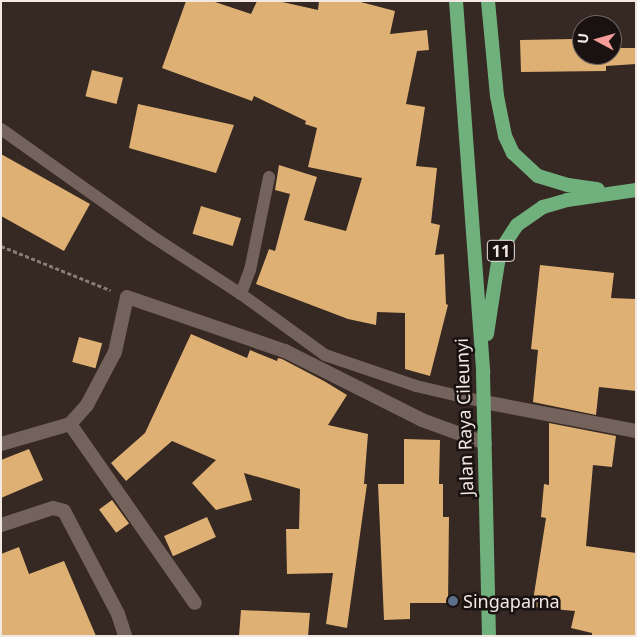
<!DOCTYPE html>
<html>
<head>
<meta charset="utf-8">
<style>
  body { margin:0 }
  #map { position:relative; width:637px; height:637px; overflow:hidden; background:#362822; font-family:"Noto Sans",sans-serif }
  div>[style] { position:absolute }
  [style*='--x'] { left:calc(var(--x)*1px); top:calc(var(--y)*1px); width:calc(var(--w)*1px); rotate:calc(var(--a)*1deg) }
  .building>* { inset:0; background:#deb074; transform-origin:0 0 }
  .path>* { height:3px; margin-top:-1.5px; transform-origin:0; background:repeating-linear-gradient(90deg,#887c77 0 4px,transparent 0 6.5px) }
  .service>* { height:12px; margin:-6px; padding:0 6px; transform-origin:6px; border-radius:6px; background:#74635d }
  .minor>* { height:14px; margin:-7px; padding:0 7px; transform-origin:7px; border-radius:7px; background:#74635d }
  .trunk>* { height:14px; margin:-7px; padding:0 7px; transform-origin:7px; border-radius:7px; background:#6fb07c }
  .dots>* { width:14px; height:14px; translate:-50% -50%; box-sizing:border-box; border:2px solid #191210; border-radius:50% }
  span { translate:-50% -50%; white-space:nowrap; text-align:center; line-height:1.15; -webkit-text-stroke:5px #191210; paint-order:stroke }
  .shield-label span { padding:1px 4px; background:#191210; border:1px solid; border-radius:4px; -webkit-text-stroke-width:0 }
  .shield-label { font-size:16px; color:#f1e7e3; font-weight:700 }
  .street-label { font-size:18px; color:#f1e7e3 }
  .poi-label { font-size:18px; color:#f1e7e3 }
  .left { translate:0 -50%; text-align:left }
  .frame { position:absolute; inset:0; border:2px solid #f1e7e3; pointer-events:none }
  .north { position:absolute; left:572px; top:15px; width:50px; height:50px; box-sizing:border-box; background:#191210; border:1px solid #6f6764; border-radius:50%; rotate:276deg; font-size:14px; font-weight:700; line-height:20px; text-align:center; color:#f1e7e3 }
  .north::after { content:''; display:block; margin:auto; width:18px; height:22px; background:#f59b99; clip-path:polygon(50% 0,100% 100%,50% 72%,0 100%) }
</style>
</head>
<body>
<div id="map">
  <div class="building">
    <i style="clip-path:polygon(186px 1px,212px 1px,251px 14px,257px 1px,278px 1px,318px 10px,319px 1px,357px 1px,395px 11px,390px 34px,427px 30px,429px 50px,417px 51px,406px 104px,425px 107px,416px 166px,437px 168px,431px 223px,440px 225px,435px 255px,444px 254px,446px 304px,448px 305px,430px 376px,405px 369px,405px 313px,377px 312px,376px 325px,348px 319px,256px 284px,269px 249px,275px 251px,290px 194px,275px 190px,279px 165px,317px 177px,304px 220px,346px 231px,362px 178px,308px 167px,317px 128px,305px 124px,306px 121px,254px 96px,252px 101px,162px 68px)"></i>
    <i style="clip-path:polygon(574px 39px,574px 47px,582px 47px,582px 55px,612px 55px,612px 48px,636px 48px,636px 64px,606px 66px,606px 71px,521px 72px,520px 40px)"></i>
    <i style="left:92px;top:70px;width:32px;height:27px;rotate:14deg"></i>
    <i style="clip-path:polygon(138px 104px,234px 125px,216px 173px,129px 148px)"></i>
    <i style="clip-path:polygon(1px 154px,90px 204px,64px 251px,1px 216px)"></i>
    <i style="left:201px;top:206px;width:42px;height:29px;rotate:17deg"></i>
    <i style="clip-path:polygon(540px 265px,614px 273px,611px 298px,636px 299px,636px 391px,599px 387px,596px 415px,533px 402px,538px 350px,531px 349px)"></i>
    <i style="clip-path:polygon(191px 334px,247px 358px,250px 350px,277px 361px,278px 358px,282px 359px,324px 381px,347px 395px,328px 425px,368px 434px,364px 484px,367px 484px,347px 628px,326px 624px,333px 573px,287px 574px,286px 529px,299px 529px,300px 489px,244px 473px,252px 500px,216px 510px,192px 483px,216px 460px,172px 441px,126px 481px,111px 463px,145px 433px)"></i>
    <i style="left:79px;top:337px;width:24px;height:26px;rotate:15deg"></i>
    <i style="clip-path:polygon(549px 423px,616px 436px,612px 467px,593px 465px,586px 546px,636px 553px,636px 636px,592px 636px,592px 633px,571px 628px,575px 611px,532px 607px,546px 518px,541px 517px,544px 484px,549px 485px)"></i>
    <i style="clip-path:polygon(404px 439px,440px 440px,439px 484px,443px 484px,443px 517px,449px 517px,448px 603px,410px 603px,410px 619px,384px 620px,378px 484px,404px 484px)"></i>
    <i style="clip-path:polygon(29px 449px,43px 480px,1px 498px,1px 460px)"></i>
    <i style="left:112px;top:500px;width:29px;height:16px;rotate:54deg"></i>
    <i style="left:207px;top:517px;width:22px;height:47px;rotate:66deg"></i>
    <i style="clip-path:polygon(19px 547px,29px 574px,64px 561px,96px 636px,1px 636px,1px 554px)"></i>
    <i style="clip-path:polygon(241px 610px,310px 613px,308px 636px,239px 636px)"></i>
  </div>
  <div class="path">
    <i style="--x:1;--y:246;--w:118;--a:22"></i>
  </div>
  <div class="service">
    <i style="--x:1;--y:129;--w:183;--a:35.4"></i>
    <i style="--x:150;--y:235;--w:108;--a:33"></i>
    <i style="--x:269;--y:177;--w:95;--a:101.5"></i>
    <i style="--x:250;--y:270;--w:26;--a:111"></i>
    <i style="--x:241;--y:294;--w:104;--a:36"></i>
    <i style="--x:325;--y:355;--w:96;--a:18.8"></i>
    <i style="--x:416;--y:386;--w:70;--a:13.2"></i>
  </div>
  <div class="minor">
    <i style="--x:484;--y:402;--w:155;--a:10.8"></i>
    <i style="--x:70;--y:424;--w:218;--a:55.1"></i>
    <i style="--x:1;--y:444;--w:72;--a:-16.2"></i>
    <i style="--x:70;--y:424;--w:25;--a:-48"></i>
    <i style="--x:87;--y:405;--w:60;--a:-62.2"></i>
    <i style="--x:115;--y:352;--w:56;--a:-77.7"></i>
    <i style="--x:127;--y:297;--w:167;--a:18.9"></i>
    <i style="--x:285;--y:351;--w:153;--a:26.7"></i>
    <i style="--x:422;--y:420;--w:67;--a:20.1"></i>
    <i style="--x:1;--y:525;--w:55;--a:-18.1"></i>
    <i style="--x:53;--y:508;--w:11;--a:15"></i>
    <i style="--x:64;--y:511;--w:116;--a:62.3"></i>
    <i style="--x:118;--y:614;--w:23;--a:72"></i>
  </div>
  <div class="trunk">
    <i style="--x:456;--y:1;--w:373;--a:85.8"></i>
    <i style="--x:483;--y:373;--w:263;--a:88.7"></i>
    <i style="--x:488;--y:1;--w:95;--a:84.6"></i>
    <i style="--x:497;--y:96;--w:41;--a:78.7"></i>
    <i style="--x:505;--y:136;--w:19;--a:65"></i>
    <i style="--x:513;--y:153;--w:34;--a:43"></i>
    <i style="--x:538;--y:176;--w:31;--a:17"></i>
    <i style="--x:568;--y:185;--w:30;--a:8"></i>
    <i style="--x:487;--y:334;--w:73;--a:-81.3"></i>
    <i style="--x:498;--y:262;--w:15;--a:-74"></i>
    <i style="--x:502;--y:248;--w:27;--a:-57"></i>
    <i style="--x:517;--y:225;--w:32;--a:-35"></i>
    <i style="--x:543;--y:207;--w:25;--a:-16"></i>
    <i style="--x:567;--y:200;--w:70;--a:-8.2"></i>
  </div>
  <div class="dots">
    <i style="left:453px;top:601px;background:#5c6f8a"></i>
  </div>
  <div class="shield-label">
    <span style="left:501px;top:251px">11</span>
  </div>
  <div class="street-label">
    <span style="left:464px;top:417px;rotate:-92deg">Jalan Raya Cileunyi</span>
  </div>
  <div class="poi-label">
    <span class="left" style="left:463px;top:601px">Singaparna</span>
  </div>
  <div class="frame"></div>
  <div class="north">U</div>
</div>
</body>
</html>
